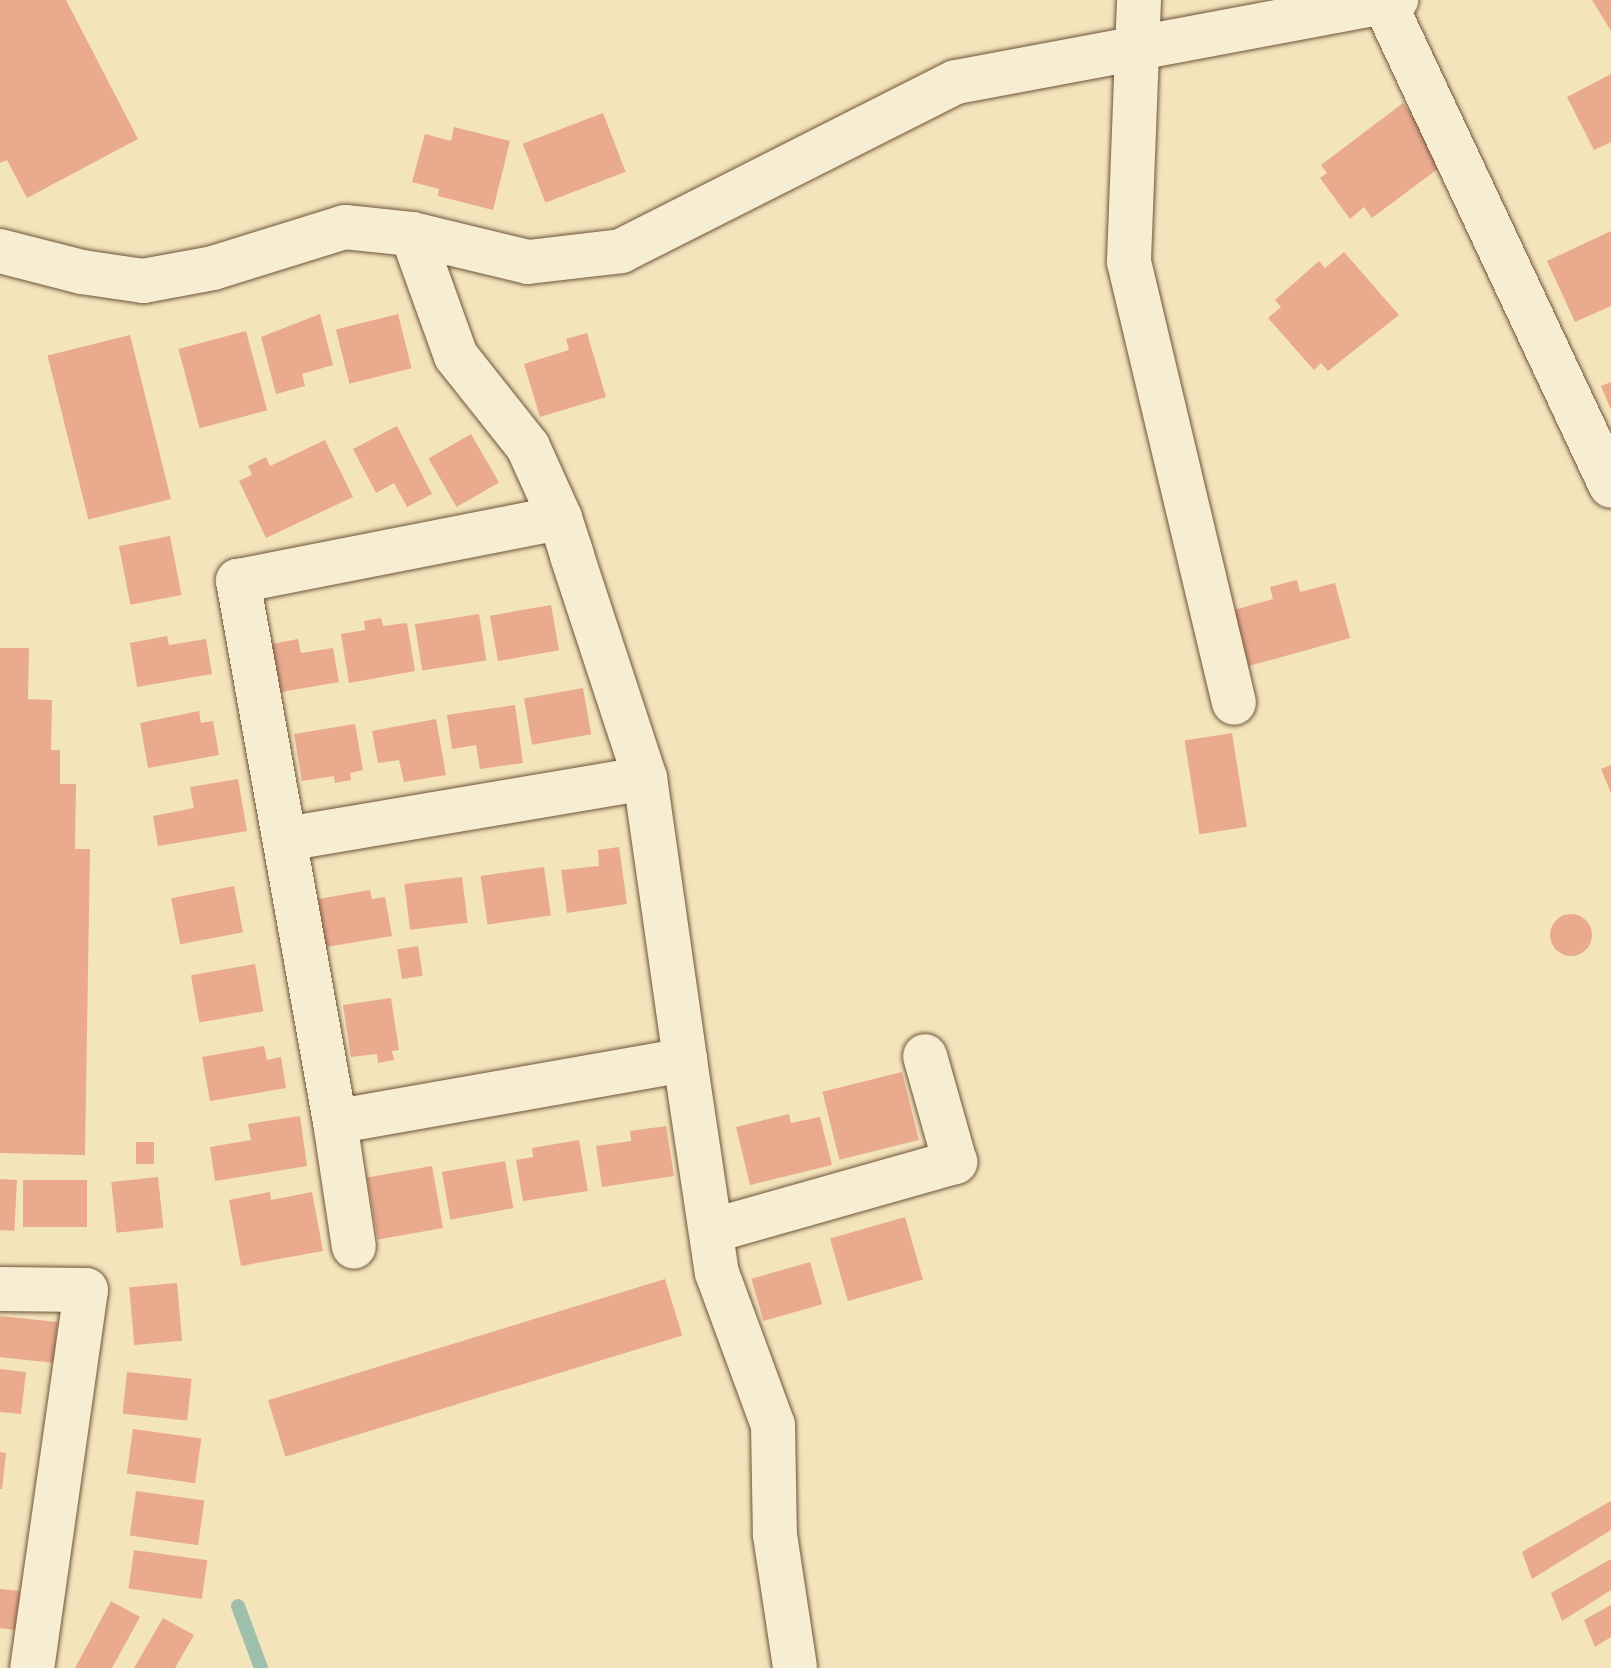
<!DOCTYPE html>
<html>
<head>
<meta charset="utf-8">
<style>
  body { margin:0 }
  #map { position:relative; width:1611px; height:1668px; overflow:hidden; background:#f3e4bc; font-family:"IM FELL English",serif }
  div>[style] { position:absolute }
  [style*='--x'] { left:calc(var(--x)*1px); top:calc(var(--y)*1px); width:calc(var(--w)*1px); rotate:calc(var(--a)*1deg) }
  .stream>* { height:14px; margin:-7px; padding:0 7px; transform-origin:7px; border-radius:7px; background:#9dbfab }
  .building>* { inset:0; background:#e9aa8e; transform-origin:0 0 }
  .round { border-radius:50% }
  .roads { filter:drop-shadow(0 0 2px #6f5339) drop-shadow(0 0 2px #6f5339) }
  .minor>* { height:44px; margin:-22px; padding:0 22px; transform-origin:22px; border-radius:22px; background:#f7edd3 }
  .tertiary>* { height:44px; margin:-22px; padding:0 22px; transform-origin:22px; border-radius:22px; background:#f7edd3 }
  span { translate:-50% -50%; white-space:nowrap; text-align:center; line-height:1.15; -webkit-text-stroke:6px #f7edd3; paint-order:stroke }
</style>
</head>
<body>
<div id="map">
  <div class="stream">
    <i style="--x:238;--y:1606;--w:66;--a:69.6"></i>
  </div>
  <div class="building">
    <i style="clip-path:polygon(0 0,66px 0,138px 139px,27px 198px,7px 160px,0 163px)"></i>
    <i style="clip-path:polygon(1592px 0,1611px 0,1611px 31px)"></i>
    <i style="clip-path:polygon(1611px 74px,1611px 142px,1594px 150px,1567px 97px)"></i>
    <i style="clip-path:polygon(1403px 103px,1447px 162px,1372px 218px,1364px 207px,1350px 219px,1320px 178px,1327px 173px,1321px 165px)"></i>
    <i style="left:603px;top:113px;width:63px;height:86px;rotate:69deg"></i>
    <i style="clip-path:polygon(454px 127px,510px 141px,493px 210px,438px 196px,439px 189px,412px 182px,425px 134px,451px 141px)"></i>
    <i style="clip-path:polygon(1611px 231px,1611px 306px,1575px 322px,1547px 261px)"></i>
    <i style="clip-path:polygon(1344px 252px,1399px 315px,1328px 371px,1321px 363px,1314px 370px,1268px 318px,1281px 307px,1275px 300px,1319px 261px,1325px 268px)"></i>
    <i style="clip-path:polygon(320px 314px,333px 365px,302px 374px,305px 386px,276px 394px,261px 337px)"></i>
    <i style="left:398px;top:314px;width:56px;height:64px;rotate:76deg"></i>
    <i style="left:246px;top:331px;width:82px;height:70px;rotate:75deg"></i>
    <i style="clip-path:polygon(587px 333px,606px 397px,540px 417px,524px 364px,569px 350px,566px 339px)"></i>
    <i style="left:130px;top:335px;width:169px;height:85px;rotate:76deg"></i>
    <i style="clip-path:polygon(1611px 382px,1611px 410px,1601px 386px)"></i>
    <i style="clip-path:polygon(397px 426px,432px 494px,407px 507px,394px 483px,376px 493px,353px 449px)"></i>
    <i style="left:471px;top:434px;width:56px;height:49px;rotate:60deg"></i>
    <i style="clip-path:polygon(325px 440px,353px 497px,266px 538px,239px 481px,252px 475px,248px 466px,266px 457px,270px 466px)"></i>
    <i style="left:170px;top:536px;width:60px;height:52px;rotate:79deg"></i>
    <i style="clip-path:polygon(1297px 580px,1300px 592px,1335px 583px,1350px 638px,1249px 666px,1234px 610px,1273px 599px,1270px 587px)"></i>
    <i style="left:551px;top:605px;width:46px;height:62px;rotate:80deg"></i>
    <i style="left:479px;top:614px;width:47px;height:65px;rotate:81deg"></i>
    <i style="clip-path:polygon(381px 618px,383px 626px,407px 623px,415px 671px,349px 683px,341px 634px,365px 630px,364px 621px)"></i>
    <i style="clip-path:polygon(167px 636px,169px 645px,206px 639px,212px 674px,137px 687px,130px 643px)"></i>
    <i style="clip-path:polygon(298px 639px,301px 653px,333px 648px,339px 682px,281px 692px,272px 644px)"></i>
    <i style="clip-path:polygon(0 648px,29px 648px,28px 699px,52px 700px,51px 750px,60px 750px,60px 784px,76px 784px,75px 849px,90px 849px,85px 1155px,0 1153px)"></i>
    <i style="left:583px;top:688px;width:47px;height:60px;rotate:80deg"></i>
    <i style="clip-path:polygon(515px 705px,523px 763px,480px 769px,476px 745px,452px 749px,447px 715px)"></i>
    <i style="clip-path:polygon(199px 711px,201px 723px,213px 721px,219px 755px,148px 768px,140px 723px)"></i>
    <i style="clip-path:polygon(436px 719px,446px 775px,404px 782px,399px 760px,378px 763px,372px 731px)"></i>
    <i style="clip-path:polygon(355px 724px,363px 770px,350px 773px,351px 780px,335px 783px,334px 776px,302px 781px,294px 734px)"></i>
    <i style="left:1232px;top:733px;width:95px;height:48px;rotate:81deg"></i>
    <i style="clip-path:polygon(1611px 765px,1611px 793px,1601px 769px)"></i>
    <i style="clip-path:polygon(238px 779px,247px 831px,158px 846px,153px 816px,194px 808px,190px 787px)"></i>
    <i style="clip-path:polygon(619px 847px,627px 904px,567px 913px,561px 870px,599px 866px,598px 850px)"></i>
    <i style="left:544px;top:867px;width:49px;height:64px;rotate:82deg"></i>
    <i style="left:462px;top:877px;width:46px;height:58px;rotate:83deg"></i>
    <i style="left:234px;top:886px;width:47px;height:64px;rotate:79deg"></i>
    <i style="clip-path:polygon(370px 890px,372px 899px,385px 897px,392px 936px,326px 947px,318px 899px)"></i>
    <i class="round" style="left:1550px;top:914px;width:42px;height:42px"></i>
    <i style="left:418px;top:946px;width:30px;height:21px;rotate:81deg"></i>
    <i style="left:255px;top:964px;width:48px;height:65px;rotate:80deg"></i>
    <i style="clip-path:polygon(391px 998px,399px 1050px,392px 1051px,394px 1060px,378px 1063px,377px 1054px,351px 1057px,343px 1005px)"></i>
    <i style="clip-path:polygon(264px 1046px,267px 1060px,281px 1057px,286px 1088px,210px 1101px,202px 1057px)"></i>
    <i style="left:902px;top:1072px;width:70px;height:82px;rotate:76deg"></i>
    <i style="clip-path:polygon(789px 1114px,791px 1123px,820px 1117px,832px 1165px,750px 1185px,736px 1127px)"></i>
    <i style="clip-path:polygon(300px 1116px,307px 1166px,215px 1181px,210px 1147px,251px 1140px,248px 1124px)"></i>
    <i style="clip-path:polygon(666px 1126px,674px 1176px,602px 1187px,596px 1146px,631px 1141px,630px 1131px)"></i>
    <i style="clip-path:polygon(579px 1140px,588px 1191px,523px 1201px,516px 1160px,533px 1157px,532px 1148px)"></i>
    <i style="left:154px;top:1142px;width:22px;height:18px;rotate:90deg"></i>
    <i style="left:505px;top:1161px;width:48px;height:64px;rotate:80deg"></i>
    <i style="left:432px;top:1166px;width:63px;height:66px;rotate:80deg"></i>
    <i style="left:158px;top:1177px;width:51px;height:47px;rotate:84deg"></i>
    <i style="left:0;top:1179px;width:17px;height:51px;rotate:3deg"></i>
    <i style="left:23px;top:1180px;width:64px;height:47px"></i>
    <i style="clip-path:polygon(270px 1192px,271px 1200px,312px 1192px,323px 1251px,241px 1266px,229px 1200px)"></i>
    <i style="left:905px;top:1217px;width:65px;height:78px;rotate:74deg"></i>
    <i style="left:810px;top:1262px;width:44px;height:61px;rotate:74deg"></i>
    <i style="left:665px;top:1279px;width:59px;height:415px;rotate:73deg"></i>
    <i style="left:177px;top:1283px;width:58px;height:48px;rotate:85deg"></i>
    <i style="left:0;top:1316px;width:58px;height:41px;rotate:6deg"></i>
    <i style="clip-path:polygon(0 1369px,26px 1372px,21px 1414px,0 1412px)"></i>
    <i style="left:127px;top:1372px;width:65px;height:42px;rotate:6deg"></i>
    <i style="left:133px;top:1429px;width:69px;height:45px;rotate:8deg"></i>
    <i style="clip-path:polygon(0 1452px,6px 1453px,2px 1489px,0 1489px)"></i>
    <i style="left:136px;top:1491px;width:69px;height:45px;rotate:8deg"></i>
    <i style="clip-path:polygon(1611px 1501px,1611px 1530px,1532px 1579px,1522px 1552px)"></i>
    <i style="left:134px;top:1550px;width:74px;height:39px;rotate:8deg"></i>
    <i style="clip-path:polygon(1611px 1559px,1611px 1590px,1562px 1621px,1551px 1593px)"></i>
    <i style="clip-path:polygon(0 1589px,20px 1591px,15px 1630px,0 1628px)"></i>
    <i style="clip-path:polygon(111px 1601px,140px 1617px,112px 1668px,75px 1668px)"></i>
    <i style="clip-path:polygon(1611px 1605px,1611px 1637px,1595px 1647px,1584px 1620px)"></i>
    <i style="clip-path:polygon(163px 1618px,194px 1635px,175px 1668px,134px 1668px)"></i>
  </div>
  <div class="roads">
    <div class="minor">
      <i style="--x:1139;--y:0;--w:262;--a:92.2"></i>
      <i style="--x:1129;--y:262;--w:453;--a:76.6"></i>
      <i style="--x:1385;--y:4;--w:532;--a:64.88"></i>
      <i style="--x:412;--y:234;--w:130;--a:70.2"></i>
      <i style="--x:456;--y:356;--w:116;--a:51.6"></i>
      <i style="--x:528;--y:447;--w:78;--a:65.7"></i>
      <i style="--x:560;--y:518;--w:40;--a:72"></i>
      <i style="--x:572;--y:556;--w:234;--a:71.8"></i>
      <i style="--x:645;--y:778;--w:285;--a:81.9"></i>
      <i style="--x:685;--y:1060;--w:355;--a:170"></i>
      <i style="--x:335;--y:1122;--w:550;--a:-100.16"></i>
      <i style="--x:238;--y:581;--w:328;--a:-11.1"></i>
      <i style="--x:286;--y:839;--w:364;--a:-9.6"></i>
      <i style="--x:685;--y:1060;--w:215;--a:81.5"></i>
      <i style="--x:717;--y:1273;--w:162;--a:69.8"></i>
      <i style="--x:773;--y:1425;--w:110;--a:89"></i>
      <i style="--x:775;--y:1535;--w:134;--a:81.4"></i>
      <i style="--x:335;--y:1122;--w:126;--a:81.4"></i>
      <i style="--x:711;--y:1231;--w:254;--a:-15.8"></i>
      <i style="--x:955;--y:1162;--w:110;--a:-105.8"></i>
      <i style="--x:0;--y:1289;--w:86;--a:0.7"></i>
      <i style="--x:86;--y:1290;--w:382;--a:98.1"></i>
    </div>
    <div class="tertiary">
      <i style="--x:0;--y:251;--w:85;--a:14.4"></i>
      <i style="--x:82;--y:272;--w:62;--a:8.4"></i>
      <i style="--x:143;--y:281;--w:71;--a:-10.5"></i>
      <i style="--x:213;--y:268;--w:138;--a:-17.3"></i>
      <i style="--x:345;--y:227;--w:67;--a:6"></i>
      <i style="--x:412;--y:234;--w:119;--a:13.6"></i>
      <i style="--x:528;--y:262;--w:94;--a:-6.7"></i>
      <i style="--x:621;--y:251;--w:375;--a:-26.8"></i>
      <i style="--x:956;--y:82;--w:448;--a:-10.6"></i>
    </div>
  </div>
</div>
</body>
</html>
